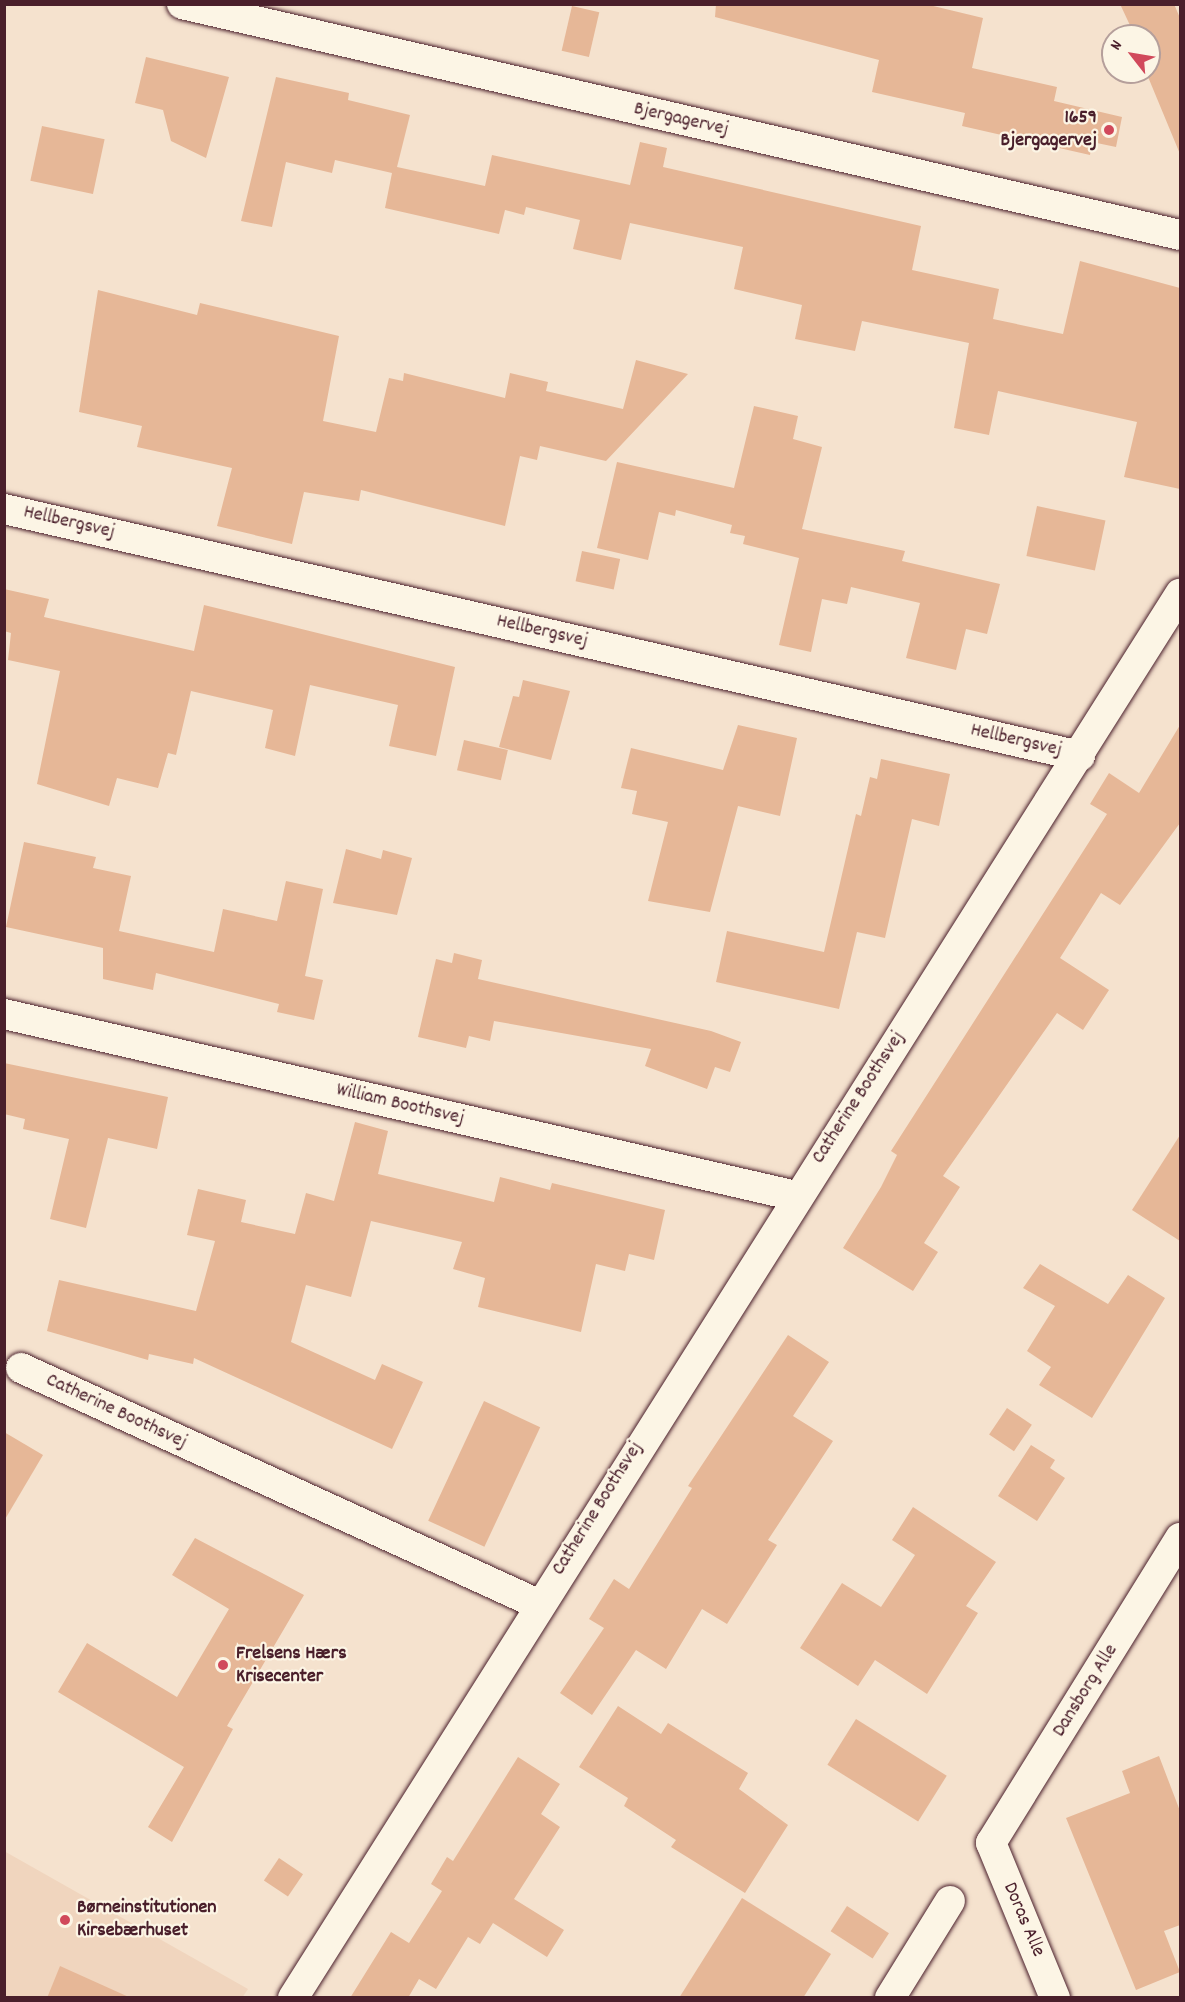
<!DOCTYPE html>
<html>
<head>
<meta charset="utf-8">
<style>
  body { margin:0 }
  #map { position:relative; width:1185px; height:2002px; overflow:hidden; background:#f5e2ce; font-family:Dekko,sans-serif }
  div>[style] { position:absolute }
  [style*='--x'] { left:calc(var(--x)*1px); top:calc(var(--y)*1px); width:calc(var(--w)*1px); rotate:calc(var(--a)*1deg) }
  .built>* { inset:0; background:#f0d5be }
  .building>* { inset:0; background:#e6b797; transform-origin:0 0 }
  .roads { filter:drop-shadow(0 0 2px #4a1f2b) drop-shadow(0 0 2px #4a1f2b) }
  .street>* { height:30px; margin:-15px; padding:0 15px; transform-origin:15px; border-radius:15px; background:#fcf5e5 }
  .dots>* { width:16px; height:16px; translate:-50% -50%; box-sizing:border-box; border:3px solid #fcf5e5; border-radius:50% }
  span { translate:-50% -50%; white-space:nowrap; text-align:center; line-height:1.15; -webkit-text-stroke:4.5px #fcf5e5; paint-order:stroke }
  .poi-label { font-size:20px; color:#4a1f2b; font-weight:700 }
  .right { translate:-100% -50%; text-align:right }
  .left { translate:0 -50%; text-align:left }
  .street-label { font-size:20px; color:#4a1f2b }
  .frame { position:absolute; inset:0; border:6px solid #4a1f2b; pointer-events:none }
  .north { position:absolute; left:1101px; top:24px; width:60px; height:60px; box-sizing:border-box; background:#fcf5e5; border:2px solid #b59f9b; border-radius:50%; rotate:301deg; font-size:16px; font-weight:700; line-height:24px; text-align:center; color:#4a1f2b }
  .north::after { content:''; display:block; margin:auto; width:21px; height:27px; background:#d1495b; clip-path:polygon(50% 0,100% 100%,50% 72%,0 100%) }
</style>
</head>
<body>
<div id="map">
  <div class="built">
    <i style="clip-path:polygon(4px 1851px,248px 1989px,242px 1998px,5px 1997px)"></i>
  </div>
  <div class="building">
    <i style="clip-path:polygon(716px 4px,925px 4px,983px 18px,972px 68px,1057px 87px,1054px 101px,1122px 117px,1116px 147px,1092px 142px,1090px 155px,962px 126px,965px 113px,872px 92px,879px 60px,715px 17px)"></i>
    <i style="clip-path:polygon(1120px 4px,1174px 4px,1180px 18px,1180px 154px,1146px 72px,1151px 72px,1149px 36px,1135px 36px)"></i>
    <i style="left:572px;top:6px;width:28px;height:46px;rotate:13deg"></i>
    <i style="clip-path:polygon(146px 57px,229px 77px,206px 158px,171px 141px,163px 110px,135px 103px)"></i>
    <i style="clip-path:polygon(276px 77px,349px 93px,348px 100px,410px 115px,397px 167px,485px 186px,492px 155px,630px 185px,640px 142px,667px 148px,663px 167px,921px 226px,912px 270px,999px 289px,993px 319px,1063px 334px,1080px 261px,1180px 288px,1180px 489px,1124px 477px,1137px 422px,998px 391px,989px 435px,954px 428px,969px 343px,862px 321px,855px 351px,795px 339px,802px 305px,734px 289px,743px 247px,630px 223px,621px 260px,573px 249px,580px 220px,526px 207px,524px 215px,505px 210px,499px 234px,385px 208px,392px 173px,335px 160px,332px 173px,286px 162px,272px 227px,241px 221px)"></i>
    <i style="left:42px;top:126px;width:64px;height:56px;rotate:12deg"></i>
    <i style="clip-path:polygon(98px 290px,197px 315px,200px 303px,339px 336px,323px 421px,376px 432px,389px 378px,403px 381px,404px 373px,505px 398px,510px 373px,548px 382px,546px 391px,623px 409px,636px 360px,688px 374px,606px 461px,540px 446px,537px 460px,520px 456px,505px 526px,361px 490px,359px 501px,304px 492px,292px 544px,217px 526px,232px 468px,137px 447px,142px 426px,79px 412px)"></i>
    <i style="clip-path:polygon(754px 406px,798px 416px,793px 439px,822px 447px,802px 529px,905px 551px,902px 561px,1000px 584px,987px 634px,966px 629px,956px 670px,906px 658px,920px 603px,851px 587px,847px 604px,822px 599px,811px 652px,779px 645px,799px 558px,743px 544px,745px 536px,730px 533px,732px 525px,676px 510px,675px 516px,659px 512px,648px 560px,597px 548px,617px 462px,734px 488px)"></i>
    <i style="left:1037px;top:506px;width:70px;height:51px;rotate:12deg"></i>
    <i style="left:582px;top:551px;width:39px;height:31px;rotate:12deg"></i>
    <i style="clip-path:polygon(4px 589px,49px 599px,44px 617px,194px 651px,204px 605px,455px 667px,436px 756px,389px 746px,398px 705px,310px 685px,295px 756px,265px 748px,273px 710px,191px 691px,176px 755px,168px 753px,158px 788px,117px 778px,109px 806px,37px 784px,60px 671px,8px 660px,11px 633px,4px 631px)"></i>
    <i style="clip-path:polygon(523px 680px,570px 691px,551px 760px,499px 747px,513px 696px,519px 697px)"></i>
    <i style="clip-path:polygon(738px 725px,797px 738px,780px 816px,738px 806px,710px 912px,648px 901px,668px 822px,632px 814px,637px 791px,621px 788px,631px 748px,723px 770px)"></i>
    <i style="clip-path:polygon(1180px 725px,1180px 823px,1120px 905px,1101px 893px,1060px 958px,1109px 990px,1083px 1030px,1057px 1013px,943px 1176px,960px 1187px,924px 1243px,938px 1252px,913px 1291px,843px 1248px,881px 1187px,897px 1155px,891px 1151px,1107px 814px,1090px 804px,1109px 773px,1139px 793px)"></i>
    <i style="left:464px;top:740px;width:45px;height:31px;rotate:13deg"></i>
    <i style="clip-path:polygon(881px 759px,950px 774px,939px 826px,912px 819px,885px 938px,857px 932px,839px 1009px,716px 982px,727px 931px,824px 952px,856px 814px,861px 816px,870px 777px,877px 779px)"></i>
    <i style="clip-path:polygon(24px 842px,96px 857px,93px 868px,131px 876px,119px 931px,214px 952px,223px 909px,277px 921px,286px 881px,323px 889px,305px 976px,323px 980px,314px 1020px,277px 1012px,279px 1004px,156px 973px,153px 990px,103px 979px,103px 948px,6px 927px)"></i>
    <i style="clip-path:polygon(346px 849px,381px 859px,383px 850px,412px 858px,397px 915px,333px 903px)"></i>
    <i style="clip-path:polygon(454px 953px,482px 960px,478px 979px,711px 1031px,741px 1042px,730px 1072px,715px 1067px,707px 1089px,645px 1066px,651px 1049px,494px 1021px,490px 1041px,469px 1036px,466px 1048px,418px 1037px,436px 959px,452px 963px)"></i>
    <i style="clip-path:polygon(4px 1063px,168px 1097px,157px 1149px,108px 1138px,86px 1228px,50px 1219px,69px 1139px,23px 1129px,25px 1119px,4px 1114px)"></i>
    <i style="clip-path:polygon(355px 1122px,388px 1131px,378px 1174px,494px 1202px,500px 1177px,550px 1190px,552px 1183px,665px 1210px,654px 1260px,629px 1254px,625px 1271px,596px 1264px,581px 1332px,478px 1307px,485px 1278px,453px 1269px,462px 1242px,371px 1221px,351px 1297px,306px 1285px,291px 1342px,375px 1380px,382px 1364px,423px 1382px,392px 1449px,194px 1358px,193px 1364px,149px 1354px,148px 1360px,47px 1331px,59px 1280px,196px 1311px,215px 1241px,187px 1235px,198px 1189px,246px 1200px,241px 1222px,295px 1234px,306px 1193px,334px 1201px)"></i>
    <i style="clip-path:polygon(1180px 1135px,1180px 1241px,1132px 1210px)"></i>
    <i style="clip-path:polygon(1040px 1264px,1108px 1304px,1128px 1275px,1165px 1298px,1092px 1418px,1039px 1385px,1051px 1367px,1027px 1351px,1055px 1306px,1023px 1288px)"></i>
    <i style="clip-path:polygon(788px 1335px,829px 1362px,793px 1416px,833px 1441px,768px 1540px,777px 1545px,727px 1624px,702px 1609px,666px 1669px,636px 1650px,592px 1715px,560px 1693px,604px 1628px,589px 1619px,614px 1579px,629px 1589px,692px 1488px,688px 1486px)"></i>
    <i style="left:484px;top:1401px;width:62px;height:132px;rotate:25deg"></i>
    <i style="left:1007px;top:1408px;width:30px;height:32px;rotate:34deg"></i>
    <i style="clip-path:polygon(4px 1432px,43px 1455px,4px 1521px)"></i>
    <i style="clip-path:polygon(1031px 1445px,1055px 1460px,1050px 1468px,1065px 1478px,1037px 1521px,998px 1496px)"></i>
    <i style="clip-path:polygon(913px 1507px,996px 1562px,966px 1606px,978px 1613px,927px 1694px,875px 1660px,858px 1686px,800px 1648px,842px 1583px,881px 1607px,915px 1555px,892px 1540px)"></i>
    <i style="clip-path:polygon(195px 1538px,304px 1595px,227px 1726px,233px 1729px,172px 1842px,148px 1827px,184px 1767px,58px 1692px,87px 1643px,177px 1697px,229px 1609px,172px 1575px)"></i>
    <i style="clip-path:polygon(618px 1706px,661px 1734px,668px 1723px,748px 1773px,739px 1789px,788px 1825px,745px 1893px,671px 1847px,676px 1840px,624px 1806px,628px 1798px,579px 1767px)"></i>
    <i style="left:856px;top:1719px;width:107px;height:54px;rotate:32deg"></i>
    <i style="clip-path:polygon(1159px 1756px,1180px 1811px,1180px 1925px,1164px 1931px,1180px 1972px,1136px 1990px,1066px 1818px,1130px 1793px,1122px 1771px)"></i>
    <i style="clip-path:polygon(518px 1757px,560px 1784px,541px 1814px,560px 1827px,514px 1899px,564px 1930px,547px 1957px,493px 1923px,480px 1944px,468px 1937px,436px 1989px,419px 1979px,408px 1998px,350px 1998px,391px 1932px,409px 1943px,442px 1891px,431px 1884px,447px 1857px,453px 1861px)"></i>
    <i style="left:279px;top:1858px;width:29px;height:27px;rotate:34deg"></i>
    <i style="clip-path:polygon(742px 1898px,831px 1954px,803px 1998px,679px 1998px)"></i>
    <i style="left:847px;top:1906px;width:50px;height:30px;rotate:33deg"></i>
    <i style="clip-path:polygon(60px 1966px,131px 1998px,47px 1998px)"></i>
  </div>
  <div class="roads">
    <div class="street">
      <i style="--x:182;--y:4;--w:1024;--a:13.03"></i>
      <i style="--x:4;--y:509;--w:1104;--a:12.93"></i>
      <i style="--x:4;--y:1014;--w:813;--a:12.94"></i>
      <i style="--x:21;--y:1368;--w:568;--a:24.54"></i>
      <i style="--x:293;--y:1998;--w:1661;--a:-57.72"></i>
      <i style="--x:890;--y:1998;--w:114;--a:-58.3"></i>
      <i style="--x:1055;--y:1998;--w:168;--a:-112.4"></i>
      <i style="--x:991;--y:1843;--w:359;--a:-58.2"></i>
    </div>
  </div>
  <div class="dots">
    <i style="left:1109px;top:130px;background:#d1495b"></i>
    <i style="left:223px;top:1665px;background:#d1495b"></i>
    <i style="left:65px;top:1920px;background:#d1495b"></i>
  </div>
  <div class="poi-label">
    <span class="right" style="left:1097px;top:130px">1659<br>Bjergagervej</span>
    <span class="left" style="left:236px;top:1666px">Frelsens Hærs<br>Krisecenter</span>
    <span class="left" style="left:77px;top:1920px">Børneinstitutionen<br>Kirsebærhuset</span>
  </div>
  <div class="street-label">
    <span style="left:681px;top:120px;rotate:13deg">Bjergagervej</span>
    <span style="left:69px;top:523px;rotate:13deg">Hellbergsvej</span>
    <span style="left:542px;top:632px;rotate:13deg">Hellbergsvej</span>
    <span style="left:1016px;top:741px;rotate:13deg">Hellbergsvej</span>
    <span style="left:859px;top:1098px;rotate:-57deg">Catherine Boothsvej</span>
    <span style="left:400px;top:1105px;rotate:13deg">William Boothsvej</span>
    <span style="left:116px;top:1412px;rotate:25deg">Catherine Boothsvej</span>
    <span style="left:598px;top:1509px;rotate:-58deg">Catherine Boothsvej</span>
    <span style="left:1086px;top:1691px;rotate:-58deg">Dansborg Alle</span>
    <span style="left:1023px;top:1920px;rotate:67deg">Doras Alle</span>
  </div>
  <div class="frame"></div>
  <div class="north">N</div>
</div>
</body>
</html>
